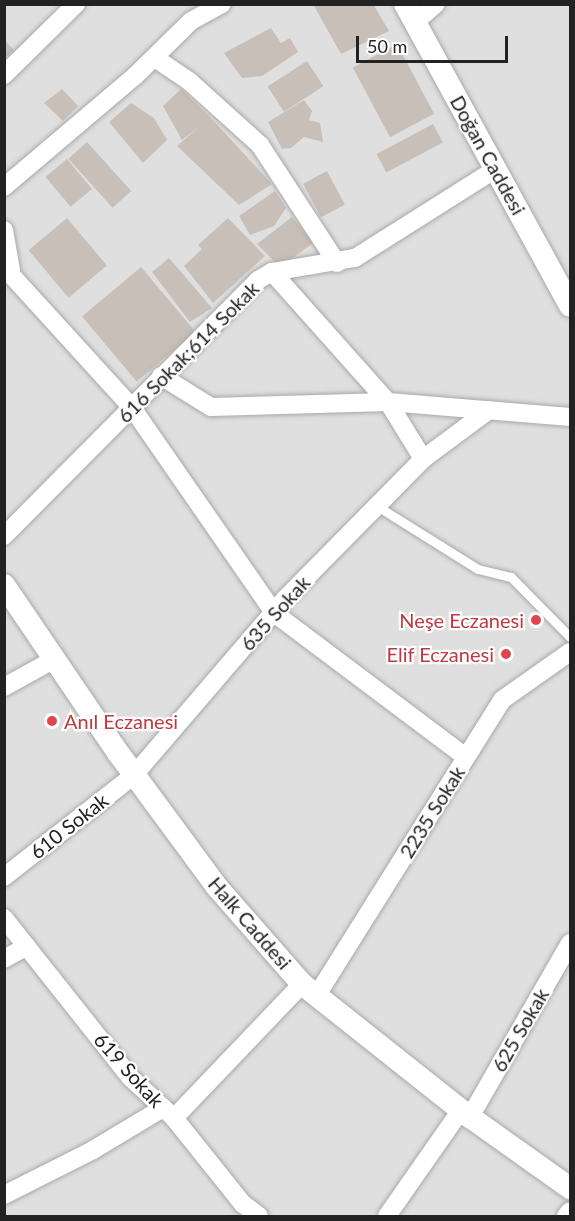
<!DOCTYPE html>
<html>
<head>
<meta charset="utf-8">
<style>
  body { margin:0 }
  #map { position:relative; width:575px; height:1221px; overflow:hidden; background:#f2efe9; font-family:Lato,sans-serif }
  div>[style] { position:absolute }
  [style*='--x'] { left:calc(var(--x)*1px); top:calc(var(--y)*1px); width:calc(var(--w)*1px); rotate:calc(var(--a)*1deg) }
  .residential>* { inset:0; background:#e0dfdf; transform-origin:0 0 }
  .building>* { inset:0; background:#c7bfb8; transform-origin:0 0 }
  .roads { filter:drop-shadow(0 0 2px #a9a9a9) drop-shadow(0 0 2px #a9a9a9) }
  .service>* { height:9px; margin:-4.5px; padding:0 4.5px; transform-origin:4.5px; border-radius:4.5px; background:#fff }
  .minor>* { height:18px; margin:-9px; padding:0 9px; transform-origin:9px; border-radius:9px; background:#fff }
  .tertiary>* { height:22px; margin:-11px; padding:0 11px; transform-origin:11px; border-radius:11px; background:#fff }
  .dots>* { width:16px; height:16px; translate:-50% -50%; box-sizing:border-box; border:3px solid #fff; border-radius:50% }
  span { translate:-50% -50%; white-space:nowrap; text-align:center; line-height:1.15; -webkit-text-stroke:4.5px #fff; paint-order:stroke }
  .street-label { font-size:20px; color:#222 }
  .health-label { font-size:20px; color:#be3a42 }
  .right { translate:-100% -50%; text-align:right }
  .left { translate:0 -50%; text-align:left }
  .frame { position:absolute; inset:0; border:6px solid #222; pointer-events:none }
  .scale { position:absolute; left:356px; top:36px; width:152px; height:27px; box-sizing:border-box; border:3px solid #222; border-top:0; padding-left:8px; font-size:18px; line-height:21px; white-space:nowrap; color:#222; -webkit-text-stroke:4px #fff; paint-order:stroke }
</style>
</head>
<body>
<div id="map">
  <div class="residential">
    <i style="left:5px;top:5px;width:565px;height:1211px"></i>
  </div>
  <div class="building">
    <i style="clip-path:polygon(313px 4px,373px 4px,389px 31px,341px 54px)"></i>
    <i style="clip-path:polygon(271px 28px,281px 43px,290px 38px,298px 52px,262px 76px,242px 78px,224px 53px)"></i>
    <i style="clip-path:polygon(4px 40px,14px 50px,4px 59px)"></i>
    <i style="left:397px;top:44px;width:79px;height:50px;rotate:62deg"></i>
    <i style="left:307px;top:61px;width:30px;height:47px;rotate:57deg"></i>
    <i style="clip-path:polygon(62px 89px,78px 106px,63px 121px,44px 103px)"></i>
    <i style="clip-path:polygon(181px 89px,210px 117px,272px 184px,239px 205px,177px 146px,199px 127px,182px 140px,163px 106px)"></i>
    <i style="clip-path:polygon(304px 100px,312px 111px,309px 120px,320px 123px,323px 142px,304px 137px,291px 148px,282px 149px,268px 122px)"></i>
    <i style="clip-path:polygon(131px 103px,154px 118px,167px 140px,143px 163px,109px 122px)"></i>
    <i style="left:433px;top:124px;width:21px;height:64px;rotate:62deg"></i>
    <i style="left:87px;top:142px;width:66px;height:25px;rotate:48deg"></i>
    <i style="left:67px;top:159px;width:39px;height:28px;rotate:50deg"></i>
    <i style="left:327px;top:171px;width:38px;height:27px;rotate:62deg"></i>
    <i style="clip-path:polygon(275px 191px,286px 208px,274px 226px,250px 235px,239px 216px)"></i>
    <i style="clip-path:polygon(292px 217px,313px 243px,280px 267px,257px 244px)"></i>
    <i style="left:67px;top:218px;width:62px;height:50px;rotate:50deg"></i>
    <i style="clip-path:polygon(228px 218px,265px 256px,213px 303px,184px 266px,202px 249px,198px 245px)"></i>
    <i style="clip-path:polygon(169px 258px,212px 308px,190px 322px,152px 272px)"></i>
    <i style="left:141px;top:267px;width:85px;height:77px;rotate:50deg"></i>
  </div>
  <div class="roads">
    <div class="service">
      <i style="--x:377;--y:506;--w:119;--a:32"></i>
      <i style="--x:478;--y:569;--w:34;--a:14"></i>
      <i style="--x:511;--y:577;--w:84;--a:45.5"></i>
    </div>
    <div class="minor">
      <i style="--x:414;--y:23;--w:29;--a:-41"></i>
      <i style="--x:155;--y:58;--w:41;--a:34.1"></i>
      <i style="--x:189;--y:81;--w:96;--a:42"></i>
      <i style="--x:260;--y:145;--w:141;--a:56.9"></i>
      <i style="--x:4;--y:75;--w:101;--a:-44.6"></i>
      <i style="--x:4;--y:187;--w:172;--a:-40.3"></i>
      <i style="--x:135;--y:76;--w:78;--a:-44.5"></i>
      <i style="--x:191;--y:21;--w:35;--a:-29"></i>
      <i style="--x:4;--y:230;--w:41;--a:80.1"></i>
      <i style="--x:4;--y:267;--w:192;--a:47.7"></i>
      <i style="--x:133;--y:409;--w:248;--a:55.3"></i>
      <i style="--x:274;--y:613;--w:240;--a:36.9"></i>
      <i style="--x:272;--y:272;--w:174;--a:48.3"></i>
      <i style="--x:388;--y:402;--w:67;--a:58.4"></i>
      <i style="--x:161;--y:376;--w:59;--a:31.8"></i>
      <i style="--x:211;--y:407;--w:177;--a:-1.6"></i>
      <i style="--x:388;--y:402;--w:183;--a:4.7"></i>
      <i style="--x:4;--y:536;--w:361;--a:-45.2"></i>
      <i style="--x:258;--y:280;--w:16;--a:-30"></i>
      <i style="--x:272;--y:272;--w:84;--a:-9.6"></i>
      <i style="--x:355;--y:258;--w:167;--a:-32.3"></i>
      <i style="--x:4;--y:687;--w:58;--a:-28.8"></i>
      <i style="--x:4;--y:877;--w:165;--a:-38.1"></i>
      <i style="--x:134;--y:775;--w:232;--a:-49.4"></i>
      <i style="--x:285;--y:599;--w:197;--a:-45.4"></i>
      <i style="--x:423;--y:459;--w:82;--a:-36.6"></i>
      <i style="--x:4;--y:918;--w:204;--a:51.6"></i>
      <i style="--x:131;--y:1078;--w:59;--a:42.9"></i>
      <i style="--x:174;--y:1118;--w:110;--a:51.3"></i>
      <i style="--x:243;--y:1204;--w:20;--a:37"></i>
      <i style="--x:4;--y:959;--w:26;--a:-29"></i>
      <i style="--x:317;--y:995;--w:348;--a:-57.9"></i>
      <i style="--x:502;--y:700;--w:83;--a:-35.2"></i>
      <i style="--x:470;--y:1117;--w:201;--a:-60.1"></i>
      <i style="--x:174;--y:1118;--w:185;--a:-46.3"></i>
      <i style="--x:4;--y:1195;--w:100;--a:-26.8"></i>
      <i style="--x:93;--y:1150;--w:82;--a:-31"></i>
      <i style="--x:387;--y:1216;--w:129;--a:-55.1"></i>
      <i style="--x:566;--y:1216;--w:6;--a:-51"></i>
    </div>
    <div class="tertiary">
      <i style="--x:405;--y:4;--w:344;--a:61.3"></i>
      <i style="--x:4;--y:585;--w:204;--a:55.8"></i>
      <i style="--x:119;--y:754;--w:165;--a:53.6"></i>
      <i style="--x:217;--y:887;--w:129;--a:48.8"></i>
      <i style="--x:302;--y:984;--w:214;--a:38.4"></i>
      <i style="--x:470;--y:1117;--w:123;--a:35.4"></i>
    </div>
  </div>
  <div class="dots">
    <i style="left:536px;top:620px;background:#e0444e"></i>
    <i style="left:506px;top:654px;background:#e0444e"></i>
    <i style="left:52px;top:721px;background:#e0444e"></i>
  </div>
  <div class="street-label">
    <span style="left:488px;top:155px;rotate:61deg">Doğan Caddesi</span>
    <span style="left:188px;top:352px;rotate:-45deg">616 Sokak;614 Sokak</span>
    <span style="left:275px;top:613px;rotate:-48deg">635 Sokak</span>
    <span style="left:432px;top:812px;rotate:-58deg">2235 Sokak</span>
    <span style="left:69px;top:826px;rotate:-38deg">610 Sokak</span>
    <span style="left:250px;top:923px;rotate:49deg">Halk Caddesi</span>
    <span style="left:520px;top:1030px;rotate:-60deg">625 Sokak</span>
    <span style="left:129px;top:1070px;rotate:48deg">619 Sokak</span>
  </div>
  <div class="health-label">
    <span class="right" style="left:524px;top:620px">Neşe Eczanesi</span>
    <span class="right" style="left:494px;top:654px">Elif Eczanesi</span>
    <span class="left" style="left:64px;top:721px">Anıl Eczanesi</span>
  </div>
  <div class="frame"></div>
  <div class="scale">50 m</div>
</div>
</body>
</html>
